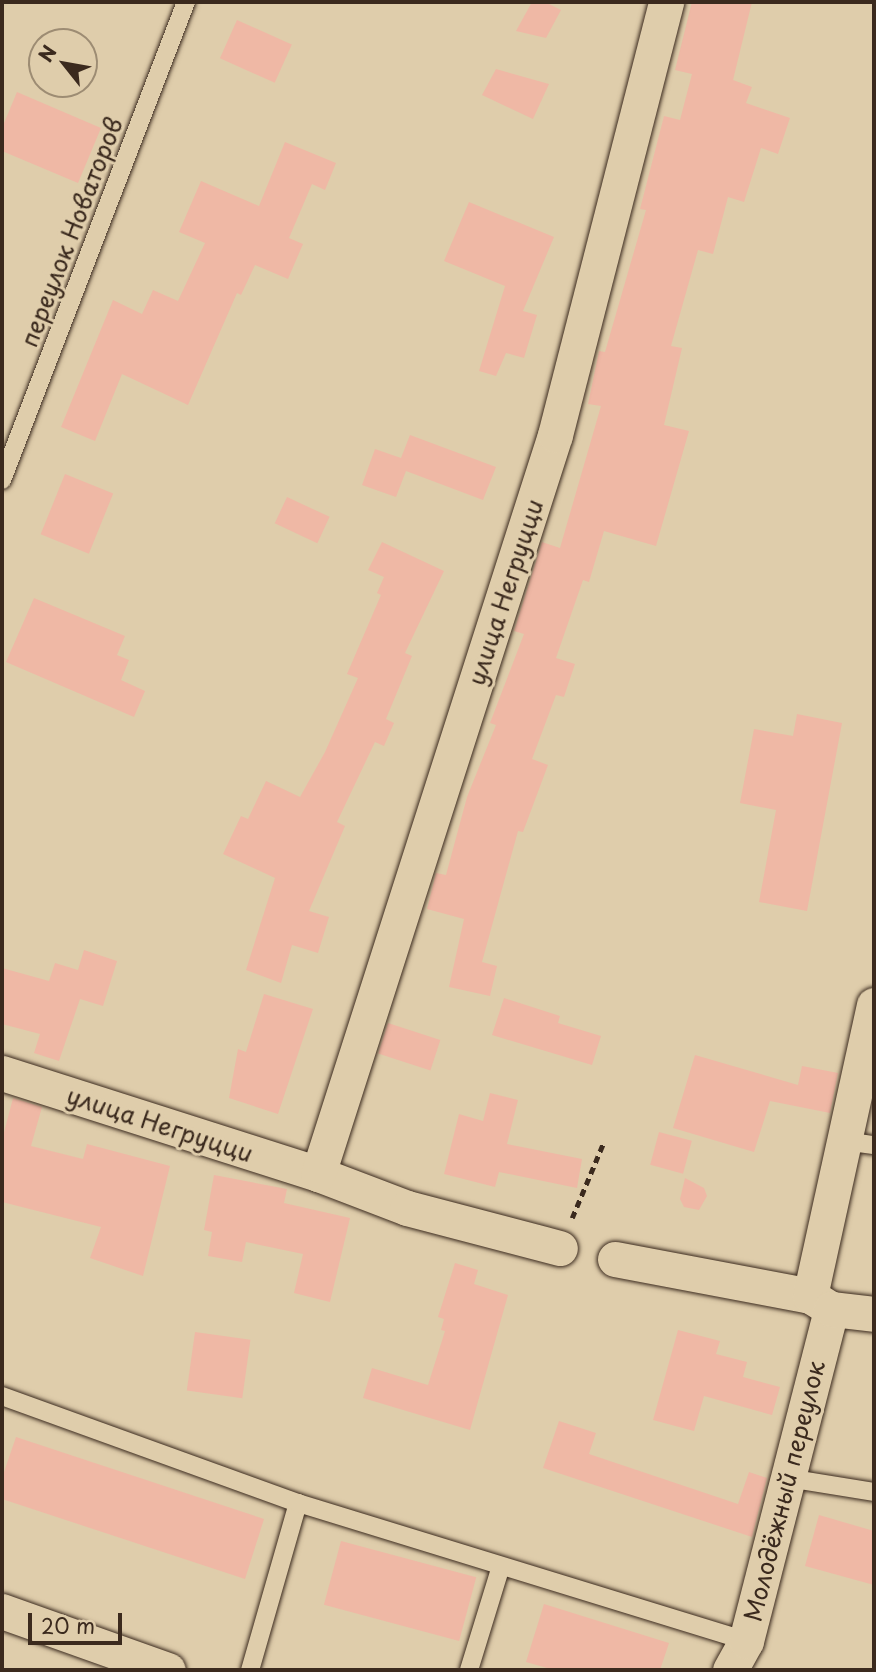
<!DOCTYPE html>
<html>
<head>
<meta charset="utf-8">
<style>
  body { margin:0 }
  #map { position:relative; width:876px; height:1672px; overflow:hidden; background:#dfcdab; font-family:"Playpen Sans",sans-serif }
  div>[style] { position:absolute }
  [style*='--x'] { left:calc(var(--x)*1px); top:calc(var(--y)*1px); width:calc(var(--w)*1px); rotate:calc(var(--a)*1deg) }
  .building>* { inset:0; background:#efb8a5; transform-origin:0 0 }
  .path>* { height:4.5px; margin-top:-2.25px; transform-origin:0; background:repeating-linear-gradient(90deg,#3b2a1e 0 7px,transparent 0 12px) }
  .roads { filter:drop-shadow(0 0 2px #3b2a1e) drop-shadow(0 0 2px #3b2a1e) }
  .service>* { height:18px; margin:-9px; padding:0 9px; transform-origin:9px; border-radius:9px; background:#dfcdab }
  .minor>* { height:35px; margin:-17.5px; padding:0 17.5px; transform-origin:17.5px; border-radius:17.5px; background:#dfcdab }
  span { translate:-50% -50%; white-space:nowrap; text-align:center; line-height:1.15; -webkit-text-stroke:6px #dfcdab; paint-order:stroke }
  .street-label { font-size:24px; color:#3b2a1e }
  .frame { position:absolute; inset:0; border:4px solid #3b2a1e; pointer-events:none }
  .north { position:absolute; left:28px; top:28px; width:70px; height:70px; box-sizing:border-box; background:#dfcdab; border:2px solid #9d8c73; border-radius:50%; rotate:301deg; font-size:19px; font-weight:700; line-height:28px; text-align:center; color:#3b2a1e }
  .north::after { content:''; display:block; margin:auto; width:24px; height:32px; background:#3b2a1e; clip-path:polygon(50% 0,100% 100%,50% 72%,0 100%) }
  .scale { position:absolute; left:28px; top:1613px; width:94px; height:32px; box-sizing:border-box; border:4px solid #3b2a1e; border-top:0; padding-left:9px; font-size:21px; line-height:24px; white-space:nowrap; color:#3b2a1e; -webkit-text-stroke:5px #dfcdab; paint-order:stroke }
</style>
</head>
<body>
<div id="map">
  <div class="building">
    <i style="clip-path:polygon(532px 2px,545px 2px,561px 10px,546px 38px,516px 31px)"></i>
    <i style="clip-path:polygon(692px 2px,752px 2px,733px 80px,752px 87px,746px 103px,790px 118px,778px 154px,761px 148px,744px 202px,728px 197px,713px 254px,698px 250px,671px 346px,682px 348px,664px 425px,689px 431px,656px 546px,604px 531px,589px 582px,583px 580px,556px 658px,575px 664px,564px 697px,556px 695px,532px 759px,548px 765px,523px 832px,518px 831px,482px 962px,497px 966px,490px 996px,449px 987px,464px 919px,427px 909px,436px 873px,446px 875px,467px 797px,496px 725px,490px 723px,524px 634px,514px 631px,542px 542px,560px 548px,601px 406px,588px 404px,599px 351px,605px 352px,646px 210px,640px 209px,664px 116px,680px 120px,692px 74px,675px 70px)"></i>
    <i style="left:237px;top:20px;width:60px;height:42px;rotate:24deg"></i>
    <i style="clip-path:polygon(496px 69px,549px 84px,533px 119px,482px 95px)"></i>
    <i style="clip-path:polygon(17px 92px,101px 128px,78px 183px,2px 151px,2px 128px)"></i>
    <i style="clip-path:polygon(285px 142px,336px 163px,325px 190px,312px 184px,289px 238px,303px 244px,288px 279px,255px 265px,241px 295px,237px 293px,188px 405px,122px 374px,95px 441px,61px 427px,113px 300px,142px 314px,153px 290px,178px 301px,205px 243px,179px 232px,201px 181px,259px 206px)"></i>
    <i style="clip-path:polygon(469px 202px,554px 237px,523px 311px,537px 315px,524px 358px,506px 353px,496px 376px,479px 371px,505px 286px,444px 261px)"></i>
    <i style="clip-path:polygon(410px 435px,496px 467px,483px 500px,406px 471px,396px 497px,362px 485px,375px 449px,401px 458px)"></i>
    <i style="left:65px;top:474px;width:52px;height:65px;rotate:22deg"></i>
    <i style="left:287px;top:497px;width:47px;height:29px;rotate:25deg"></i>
    <i style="clip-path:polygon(382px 542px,444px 571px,405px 653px,412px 656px,386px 719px,394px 723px,384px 746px,375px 742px,337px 822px,345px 826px,309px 911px,329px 917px,318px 953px,292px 945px,281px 983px,246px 970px,275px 878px,223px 854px,241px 816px,248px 819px,266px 781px,300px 797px,325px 752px,358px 678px,347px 674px,381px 595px,377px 593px,384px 577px,368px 570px)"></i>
    <i style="clip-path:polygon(34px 598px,125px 636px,117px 655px,129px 660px,121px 680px,145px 691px,134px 717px,6px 662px)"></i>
    <i style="clip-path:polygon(797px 714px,842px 723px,807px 911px,759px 902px,776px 810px,740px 803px,754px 729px,793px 736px)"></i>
    <i style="clip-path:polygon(84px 950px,117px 961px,103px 1006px,80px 999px,59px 1061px,34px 1053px,40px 1034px,2px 1024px,2px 968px,49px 981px,55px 963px,78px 970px)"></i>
    <i style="clip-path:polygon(264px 994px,313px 1009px,278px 1114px,229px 1098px,238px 1049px,246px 1052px)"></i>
    <i style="clip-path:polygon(504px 998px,560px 1016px,558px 1023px,601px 1036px,592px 1065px,492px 1035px)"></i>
    <i style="left:388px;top:1023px;width:55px;height:32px;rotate:18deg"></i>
    <i style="clip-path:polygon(695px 1055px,798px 1085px,802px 1066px,838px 1073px,830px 1113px,770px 1101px,754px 1152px,673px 1128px)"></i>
    <i style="clip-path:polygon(490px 1093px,518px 1100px,507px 1144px,582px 1159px,577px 1188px,499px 1172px,495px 1187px,444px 1174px,459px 1114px,483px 1121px)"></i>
    <i style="clip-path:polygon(13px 1098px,42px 1107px,31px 1146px,83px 1159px,87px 1144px,170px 1166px,143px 1276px,90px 1258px,101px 1227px,2px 1202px,2px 1140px)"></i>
    <i style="left:659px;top:1132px;width:34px;height:34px;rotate:15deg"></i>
    <i style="clip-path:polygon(214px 1175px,287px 1189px,284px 1203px,350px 1218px,330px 1302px,294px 1293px,303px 1254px,246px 1242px,242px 1262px,208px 1256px,212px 1232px,204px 1230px)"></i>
    <i style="clip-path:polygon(685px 1178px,704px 1188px,707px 1196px,699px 1210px,684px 1207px,680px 1199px)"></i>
    <i style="clip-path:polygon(455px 1263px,478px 1270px,474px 1284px,508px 1295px,470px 1430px,363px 1398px,372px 1368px,428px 1385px,445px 1331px,441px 1330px,444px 1319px,438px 1317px)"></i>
    <i style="clip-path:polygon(678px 1330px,720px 1341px,716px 1354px,747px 1362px,743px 1377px,780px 1387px,772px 1415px,704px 1396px,694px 1431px,653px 1420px)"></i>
    <i style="left:195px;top:1332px;width:56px;height:59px;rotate:8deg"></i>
    <i style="clip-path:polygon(559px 1421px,596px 1433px,589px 1454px,738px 1504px,749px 1472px,767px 1478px,752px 1537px,543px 1468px)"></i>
    <i style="clip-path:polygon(16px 1437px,264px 1519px,245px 1579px,2px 1499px,2px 1478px)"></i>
    <i style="clip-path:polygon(819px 1515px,874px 1531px,874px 1585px,805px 1566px)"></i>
    <i style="left:341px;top:1541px;width:140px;height:66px;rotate:15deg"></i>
    <i style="clip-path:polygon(544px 1604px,669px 1643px,660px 1670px,554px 1670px,526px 1662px)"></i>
  </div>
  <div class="path">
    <i style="--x:572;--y:1218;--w:80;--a:-67.3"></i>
  </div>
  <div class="roads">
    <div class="service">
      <i style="--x:2;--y:480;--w:512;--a:-68.95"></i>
      <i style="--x:844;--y:1141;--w:30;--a:8"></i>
      <i style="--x:2;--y:1396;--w:315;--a:19.9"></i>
      <i style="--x:298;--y:1503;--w:174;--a:106"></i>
      <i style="--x:788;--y:1478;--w:87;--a:9.2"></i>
      <i style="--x:298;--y:1503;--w:469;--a:17.1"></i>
      <i style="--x:469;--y:1670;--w:106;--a:-72.9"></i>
    </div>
    <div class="minor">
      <i style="--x:2;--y:1073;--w:332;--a:17.7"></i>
      <i style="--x:318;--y:1174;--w:95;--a:20.9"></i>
      <i style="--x:407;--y:1208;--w:158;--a:14.7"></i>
      <i style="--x:318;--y:1174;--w:776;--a:-72.22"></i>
      <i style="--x:555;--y:435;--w:447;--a:-75.6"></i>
      <i style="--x:615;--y:1259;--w:198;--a:10.7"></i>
      <i style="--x:831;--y:1309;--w:25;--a:-148"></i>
      <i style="--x:810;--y:1296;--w:298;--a:-77.6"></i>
      <i style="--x:2;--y:1611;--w:176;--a:19.6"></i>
      <i style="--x:730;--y:1670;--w:33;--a:-61"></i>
      <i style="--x:746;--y:1641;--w:343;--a:-75.6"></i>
      <i style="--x:831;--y:1309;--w:43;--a:6.6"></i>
    </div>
  </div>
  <div class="street-label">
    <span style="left:71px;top:232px;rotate:-69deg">переулок Новаторов</span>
    <span style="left:505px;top:592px;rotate:-72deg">улица Негруцци</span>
    <span style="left:160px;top:1124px;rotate:18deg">улица Негруцци</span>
    <span style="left:784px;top:1491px;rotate:-76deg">Молодёжный переулок</span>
  </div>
  <div class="frame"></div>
  <div class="north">N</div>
  <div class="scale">20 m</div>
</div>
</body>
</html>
